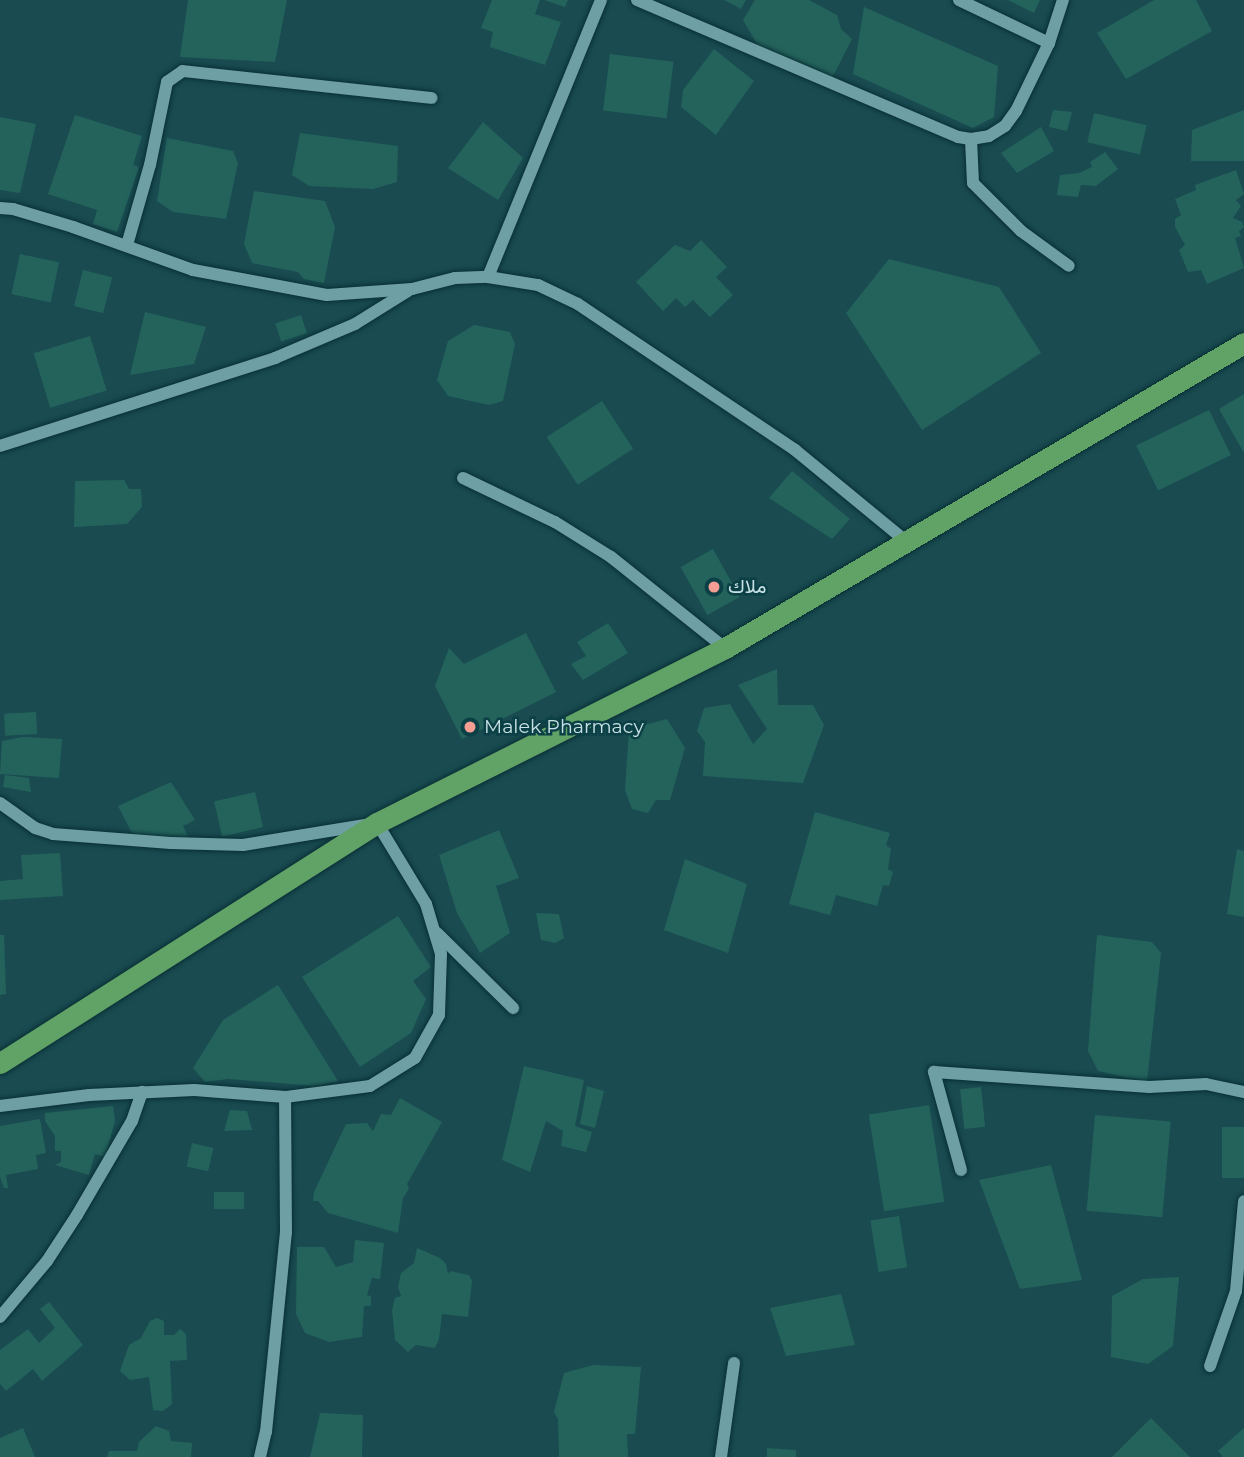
<!DOCTYPE html>
<html>
<head>
<meta charset="utf-8">
<style>
  body { margin:0 }
  #map { position:relative; width:1244px; height:1457px; overflow:hidden; background:#194b51; font-family:Montserrat,Vazirmatn,sans-serif }
  div>[style] { position:absolute }
  [style*='--x'] { left:calc(var(--x)*1px); top:calc(var(--y)*1px); width:calc(var(--w)*1px); rotate:calc(var(--a)*1deg) }
  .building>* { inset:0; background:#24635c; transform-origin:0 0 }
  .roads { filter:drop-shadow(0 0 2px #082f34) drop-shadow(0 0 2px #082f34) }
  .minor>* { height:12px; margin:-6px; padding:0 6px; transform-origin:6px; border-radius:6px; background:#6e9fa5 }
  .highway>* { height:21px; margin:-10.5px; padding:0 10.5px; transform-origin:10.5px; border-radius:10.5px; background:#61a267 }
  .dots>* { width:19px; height:19px; translate:-50% -50%; box-sizing:border-box; border:4px solid #0b4046; border-radius:50% }
  span { translate:-50% -50%; white-space:nowrap; text-align:center; line-height:1.15; -webkit-text-stroke:5px #0b4046; paint-order:stroke }
  .poi-label { font-size:19px; color:#c8e1e4 }
  .left { translate:0 -50%; text-align:left }
</style>
</head>
<body>
<div id="map">
  <div class="building">
    <i style="clip-path:polygon(188px 0,287px 0,275px 62px,180px 57px)"></i>
    <i style="clip-path:polygon(492px 0,540px 0,535px 14px,561px 22px,545px 65px,490px 47px,493px 32px,481px 28px)"></i>
    <i style="clip-path:polygon(544px 0,568px 0,565px 7px)"></i>
    <i style="clip-path:polygon(724px 0,746px 0,741px 9px)"></i>
    <i style="clip-path:polygon(755px 0,809px 0,837px 15px,841px 29px,852px 39px,832px 78px,757px 44px,743px 20px)"></i>
    <i style="clip-path:polygon(1008px 0,1040px 0,1034px 13px)"></i>
    <i style="clip-path:polygon(1154px 0,1196px 0,1212px 31px,1126px 79px,1097px 33px)"></i>
    <i style="clip-path:polygon(864px 7px,998px 66px,994px 117px,973px 128px,853px 74px)"></i>
    <i style="clip-path:polygon(714px 49px,754px 81px,716px 135px,681px 107px,683px 90px)"></i>
    <i style="left:610px;top:54px;width:64px;height:57px;rotate:7deg"></i>
    <i style="clip-path:polygon(1053px 110px,1072px 112px,1067px 131px,1049px 127px)"></i>
    <i style="clip-path:polygon(1244px 110px,1244px 161px,1191px 161px,1192px 130px)"></i>
    <i style="left:1094px;top:113px;width:54px;height:30px;rotate:13deg"></i>
    <i style="clip-path:polygon(75px 115px,142px 136px,133px 165px,139px 167px,117px 232px,93px 224px,97px 210px,48px 194px)"></i>
    <i style="clip-path:polygon(0 117px,36px 124px,20px 193px,0 190px)"></i>
    <i style="clip-path:polygon(483px 122px,523px 158px,498px 200px,448px 168px)"></i>
    <i style="clip-path:polygon(1041px 127px,1054px 151px,1017px 173px,1001px 153px)"></i>
    <i style="clip-path:polygon(300px 133px,398px 146px,397px 182px,373px 189px,309px 186px,292px 175px)"></i>
    <i style="clip-path:polygon(167px 138px,233px 151px,238px 163px,226px 219px,173px 212px,157px 201px)"></i>
    <i style="clip-path:polygon(1105px 152px,1118px 169px,1096px 186px,1081px 185px,1078px 197px,1057px 195px,1060px 175px,1079px 173px,1092px 167px,1090px 162px)"></i>
    <i style="clip-path:polygon(1236px 170px,1244px 194px,1236px 200px,1241px 206px,1233px 218px,1242px 222px,1244px 227px,1239px 231px,1241px 236px,1235px 238px,1244px 268px,1207px 284px,1201px 270px,1188px 272px,1179px 250px,1185px 245px,1175px 227px,1175px 219px,1181px 215px,1175px 199px,1196px 190px,1195px 185px)"></i>
    <i style="clip-path:polygon(254px 191px,325px 201px,335px 227px,324px 283px,304px 279px,298px 272px,252px 263px,244px 244px)"></i>
    <i style="clip-path:polygon(701px 240px,727px 267px,716px 277px,733px 295px,710px 317px,693px 300px,685px 307px,676px 298px,663px 311px,636px 282px,675px 245px,690px 251px)"></i>
    <i style="left:20px;top:254px;width:40px;height:41px;rotate:12deg"></i>
    <i style="clip-path:polygon(889px 259px,999px 287px,1041px 353px,922px 430px,846px 313px)"></i>
    <i style="left:83px;top:270px;width:30px;height:37px;rotate:14deg"></i>
    <i style="clip-path:polygon(145px 312px,206px 327px,194px 364px,130px 375px)"></i>
    <i style="left:301px;top:315px;width:19px;height:27px;rotate:72deg"></i>
    <i style="clip-path:polygon(474px 325px,510px 332px,515px 344px,503px 401px,489px 405px,448px 396px,437px 380px,448px 341px)"></i>
    <i style="left:90px;top:336px;width:57px;height:59px;rotate:73deg"></i>
    <i style="clip-path:polygon(1244px 394px,1244px 453px,1219px 409px)"></i>
    <i style="left:602px;top:401px;width:57px;height:66px;rotate:57deg"></i>
    <i style="left:1209px;top:410px;width:50px;height:81px;rotate:64deg"></i>
    <i style="clip-path:polygon(792px 471px,850px 519px,832px 539px,769px 498px)"></i>
    <i style="clip-path:polygon(124px 480px,129px 489px,141px 489px,142px 507px,127px 524px,74px 527px,75px 481px)"></i>
    <i style="left:713px;top:549px;width:55px;height:37px;rotate:61deg"></i>
    <i style="clip-path:polygon(608px 623px,628px 653px,583px 680px,571px 664px,586px 656px,577px 642px)"></i>
    <i style="clip-path:polygon(526px 633px,556px 692px,462px 739px,435px 686px,449px 648px,464px 664px)"></i>
    <i style="clip-path:polygon(777px 669px,778px 705px,813px 705px,824px 725px,803px 783px,703px 776px,705px 742px,697px 731px,704px 708px,730px 704px,753px 744px,767px 729px,738px 685px)"></i>
    <i style="left:36px;top:712px;width:22px;height:32px;rotate:87deg"></i>
    <i style="clip-path:polygon(667px 719px,685px 748px,670px 800px,656px 800px,648px 813px,632px 809px,625px 790px,629px 729px)"></i>
    <i style="clip-path:polygon(22px 737px,62px 739px,59px 778px,0 774px,2px 741px)"></i>
    <i style="clip-path:polygon(5px 775px,29px 778px,31px 792px,3px 787px)"></i>
    <i style="clip-path:polygon(171px 782px,195px 820px,183px 826px,190px 840px,134px 837px,118px 806px)"></i>
    <i style="left:255px;top:792px;width:36px;height:42px;rotate:77deg"></i>
    <i style="clip-path:polygon(815px 812px,890px 833px,886px 845px,891px 849px,888px 869px,893px 872px,889px 886px,883px 885px,877px 906px,836px 895px,830px 915px,789px 904px)"></i>
    <i style="clip-path:polygon(499px 830px,519px 878px,496px 886px,510px 933px,480px 953px,457px 913px,439px 855px)"></i>
    <i style="clip-path:polygon(1237px 849px,1244px 851px,1244px 917px,1227px 914px)"></i>
    <i style="clip-path:polygon(60px 853px,63px 896px,0 900px,0 881px,23px 879px,21px 855px)"></i>
    <i style="clip-path:polygon(685px 859px,747px 884px,728px 953px,664px 930px)"></i>
    <i style="clip-path:polygon(536px 913px,559px 914px,564px 938px,555px 943px,541px 940px)"></i>
    <i style="clip-path:polygon(398px 916px,431px 967px,413px 981px,426px 999px,411px 1033px,360px 1067px,302px 977px)"></i>
    <i style="clip-path:polygon(0 935px,4px 935px,6px 994px,0 995px)"></i>
    <i style="clip-path:polygon(1097px 935px,1152px 942px,1161px 953px,1147px 1082px,1098px 1071px,1088px 1051px)"></i>
    <i style="clip-path:polygon(278px 985px,338px 1081px,316px 1086px,228px 1079px,205px 1082px,193px 1068px,223px 1020px)"></i>
    <i style="clip-path:polygon(524px 1066px,584px 1080px,575px 1126px,592px 1132px,586px 1152px,561px 1146px,563px 1131px,546px 1121px,530px 1172px,502px 1160px)"></i>
    <i style="clip-path:polygon(587px 1086px,604px 1091px,595px 1128px,580px 1124px)"></i>
    <i style="left:981px;top:1087px;width:40px;height:21px;rotate:84deg"></i>
    <i style="clip-path:polygon(400px 1098px,442px 1122px,407px 1184px,409px 1189px,403px 1198px,398px 1233px,328px 1213px,318px 1201px,313px 1201px,314px 1192px,346px 1124px,367px 1123px,373px 1131px,381px 1114px,391px 1115px)"></i>
    <i style="left:929px;top:1105px;width:98px;height:61px;rotate:81deg"></i>
    <i style="clip-path:polygon(113px 1106px,115px 1121px,105px 1157px,95px 1154px,89px 1175px,55px 1165px,61px 1162px,61px 1151px,55px 1151px,55px 1136px,45px 1121px,45px 1113px)"></i>
    <i style="clip-path:polygon(230px 1110px,247px 1111px,252px 1130px,224px 1131px)"></i>
    <i style="left:1095px;top:1115px;width:76px;height:96px;rotate:5deg"></i>
    <i style="clip-path:polygon(40px 1119px,46px 1153px,36px 1155px,38px 1169px,6px 1175px,8px 1188px,4px 1188px,0 1177px,0 1126px)"></i>
    <i style="left:1222px;top:1127px;width:22px;height:51px"></i>
    <i style="left:192px;top:1143px;width:22px;height:24px;rotate:13deg"></i>
    <i style="clip-path:polygon(1051px 1165px,1082px 1280px,1020px 1289px,979px 1180px)"></i>
    <i style="left:214px;top:1192px;width:30px;height:17px"></i>
    <i style="left:899px;top:1216px;width:52px;height:29px;rotate:81deg"></i>
    <i style="clip-path:polygon(355px 1240px,384px 1243px,380px 1279px,372px 1278px,367px 1295px,371px 1296px,371px 1306px,364px 1306px,362px 1337px,329px 1342px,305px 1333px,296px 1314px,297px 1247px,324px 1247px,336px 1267px,353px 1262px)"></i>
    <i style="clip-path:polygon(417px 1248px,440px 1258px,446px 1264px,448px 1274px,450px 1271px,469px 1275px,472px 1281px,468px 1317px,442px 1314px,439px 1339px,435px 1348px,416px 1345px,408px 1352px,395px 1340px,392px 1310px,395px 1298px,401px 1296px,398px 1287px,401px 1273px,414px 1263px)"></i>
    <i style="clip-path:polygon(1179px 1277px,1173px 1346px,1148px 1364px,1111px 1357px,1112px 1296px,1143px 1279px)"></i>
    <i style="clip-path:polygon(841px 1294px,855px 1345px,786px 1356px,770px 1308px)"></i>
    <i style="clip-path:polygon(49px 1302px,83px 1345px,42px 1381px,33px 1369px,6px 1391px,0 1384px,0 1350px,28px 1329px,39px 1343px,55px 1328px,40px 1309px)"></i>
    <i style="clip-path:polygon(157px 1318px,164px 1321px,164px 1335px,174px 1335px,180px 1329px,186px 1334px,187px 1360px,170px 1361px,172px 1404px,163px 1411px,153px 1410px,149px 1377px,130px 1380px,120px 1371px,129px 1345px,141px 1338px,150px 1321px)"></i>
    <i style="clip-path:polygon(593px 1365px,641px 1367px,635px 1434px,627px 1434px,628px 1457px,559px 1457px,558px 1419px,554px 1412px,564px 1373px)"></i>
    <i style="clip-path:polygon(320px 1413px,363px 1415px,362px 1457px,310px 1457px)"></i>
    <i style="clip-path:polygon(1151px 1418px,1190px 1457px,1112px 1457px)"></i>
    <i style="clip-path:polygon(156px 1426px,169px 1431px,171px 1441px,192px 1443px,191px 1457px,107px 1457px,109px 1451px,137px 1451px,139px 1442px)"></i>
    <i style="clip-path:polygon(23px 1428px,35px 1457px,0 1457px,0 1438px)"></i>
    <i style="clip-path:polygon(1244px 1428px,1244px 1457px,1223px 1457px,1218px 1451px)"></i>
    <i style="clip-path:polygon(767px 1448px,796px 1450px,796px 1457px,767px 1457px)"></i>
  </div>
  <div class="roads">
    <div class="minor">
      <i style="--x:637;--y:0;--w:349;--a:23.1"></i>
      <i style="--x:958;--y:137;--w:13;--a:9"></i>
      <i style="--x:971;--y:139;--w:18;--a:-9"></i>
      <i style="--x:989;--y:136;--w:19;--a:-32"></i>
      <i style="--x:1005;--y:126;--w:19;--a:-54"></i>
      <i style="--x:1016;--y:111;--w:76;--a:-64.1"></i>
      <i style="--x:1049;--y:43;--w:45;--a:-72"></i>
      <i style="--x:959;--y:0;--w:100;--a:25.5"></i>
      <i style="--x:971;--y:139;--w:44;--a:87.4"></i>
      <i style="--x:973;--y:183;--w:68;--a:45"></i>
      <i style="--x:1021;--y:231;--w:59;--a:36.1"></i>
      <i style="--x:0;--y:208;--w:13;--a:4"></i>
      <i style="--x:13;--y:209;--w:63;--a:16.7"></i>
      <i style="--x:73;--y:227;--w:127;--a:19.7"></i>
      <i style="--x:193;--y:270;--w:136;--a:10.6"></i>
      <i style="--x:327;--y:295;--w:85;--a:-4"></i>
      <i style="--x:412;--y:289;--w:44;--a:-14.3"></i>
      <i style="--x:455;--y:278;--w:33;--a:-2"></i>
      <i style="--x:488;--y:277;--w:51;--a:9.1"></i>
      <i style="--x:538;--y:285;--w:44;--a:25.4"></i>
      <i style="--x:578;--y:304;--w:262;--a:33.9"></i>
      <i style="--x:795;--y:450;--w:145;--a:39.4"></i>
      <i style="--x:127;--y:245;--w:83;--a:-74"></i>
      <i style="--x:150;--y:165;--w:85;--a:-78.4"></i>
      <i style="--x:167;--y:82;--w:19;--a:-35"></i>
      <i style="--x:183;--y:71;--w:250;--a:6.2"></i>
      <i style="--x:488;--y:277;--w:299;--a:-67.8"></i>
      <i style="--x:0;--y:446;--w:289;--a:-17.7"></i>
      <i style="--x:275;--y:358;--w:87;--a:-23"></i>
      <i style="--x:355;--y:324;--w:62;--a:-31.9"></i>
      <i style="--x:463;--y:478;--w:102;--a:25.6"></i>
      <i style="--x:555;--y:522;--w:66;--a:32"></i>
      <i style="--x:611;--y:557;--w:146;--a:38.6"></i>
      <i style="--x:0;--y:803;--w:43;--a:35.5"></i>
      <i style="--x:35;--y:828;--w:19;--a:18"></i>
      <i style="--x:53;--y:834;--w:118;--a:4.4"></i>
      <i style="--x:171;--y:843;--w:72;--a:1.6"></i>
      <i style="--x:243;--y:845;--w:136;--a:-9.3"></i>
      <i style="--x:377;--y:823;--w:95;--a:58.8"></i>
      <i style="--x:426;--y:904;--w:52;--a:73.3"></i>
      <i style="--x:441;--y:954;--w:61;--a:91.9"></i>
      <i style="--x:439;--y:1015;--w:49;--a:119.2"></i>
      <i style="--x:415;--y:1058;--w:53;--a:148.1"></i>
      <i style="--x:370;--y:1086;--w:86;--a:172.6"></i>
      <i style="--x:285;--y:1097;--w:91;--a:-175.6"></i>
      <i style="--x:194;--y:1090;--w:105;--a:177.3"></i>
      <i style="--x:89;--y:1095;--w:90;--a:173"></i>
      <i style="--x:437;--y:933;--w:107;--a:44.6"></i>
      <i style="--x:961;--y:1170;--w:102;--a:-105.4"></i>
      <i style="--x:934;--y:1072;--w:216;--a:4"></i>
      <i style="--x:1149;--y:1087;--w:57;--a:-3"></i>
      <i style="--x:1206;--y:1084;--w:39;--a:12"></i>
      <i style="--x:0;--y:1317;--w:73;--a:-50"></i>
      <i style="--x:47;--y:1261;--w:55;--a:-56.9"></i>
      <i style="--x:77;--y:1215;--w:109;--a:-59.7"></i>
      <i style="--x:132;--y:1121;--w:31;--a:-71"></i>
      <i style="--x:1210;--y:1366;--w:79;--a:-70.9"></i>
      <i style="--x:1236;--y:1291;--w:90;--a:-84.9"></i>
      <i style="--x:260;--y:1457;--w:26;--a:-77"></i>
      <i style="--x:266;--y:1432;--w:200;--a:-84.3"></i>
      <i style="--x:286;--y:1233;--w:136;--a:-90.4"></i>
      <i style="--x:721;--y:1457;--w:95;--a:-82.1"></i>
    </div>
    <div class="highway">
      <i style="--x:0;--y:1063;--w:447;--a:-32.5"></i>
      <i style="--x:377;--y:823;--w:390;--a:-26.7"></i>
      <i style="--x:725;--y:648;--w:602;--a:-30.44"></i>
    </div>
  </div>
  <div class="dots">
    <i style="left:714px;top:587px;background:#f59c93"></i>
    <i style="left:470px;top:727px;background:#f59c93"></i>
  </div>
  <div class="poi-label">
    <span class="left" style="left:728px;top:587px">ملاك</span>
    <span class="left" style="left:484px;top:727px">Malek Pharmacy</span>
  </div>
</div>
</body>
</html>
